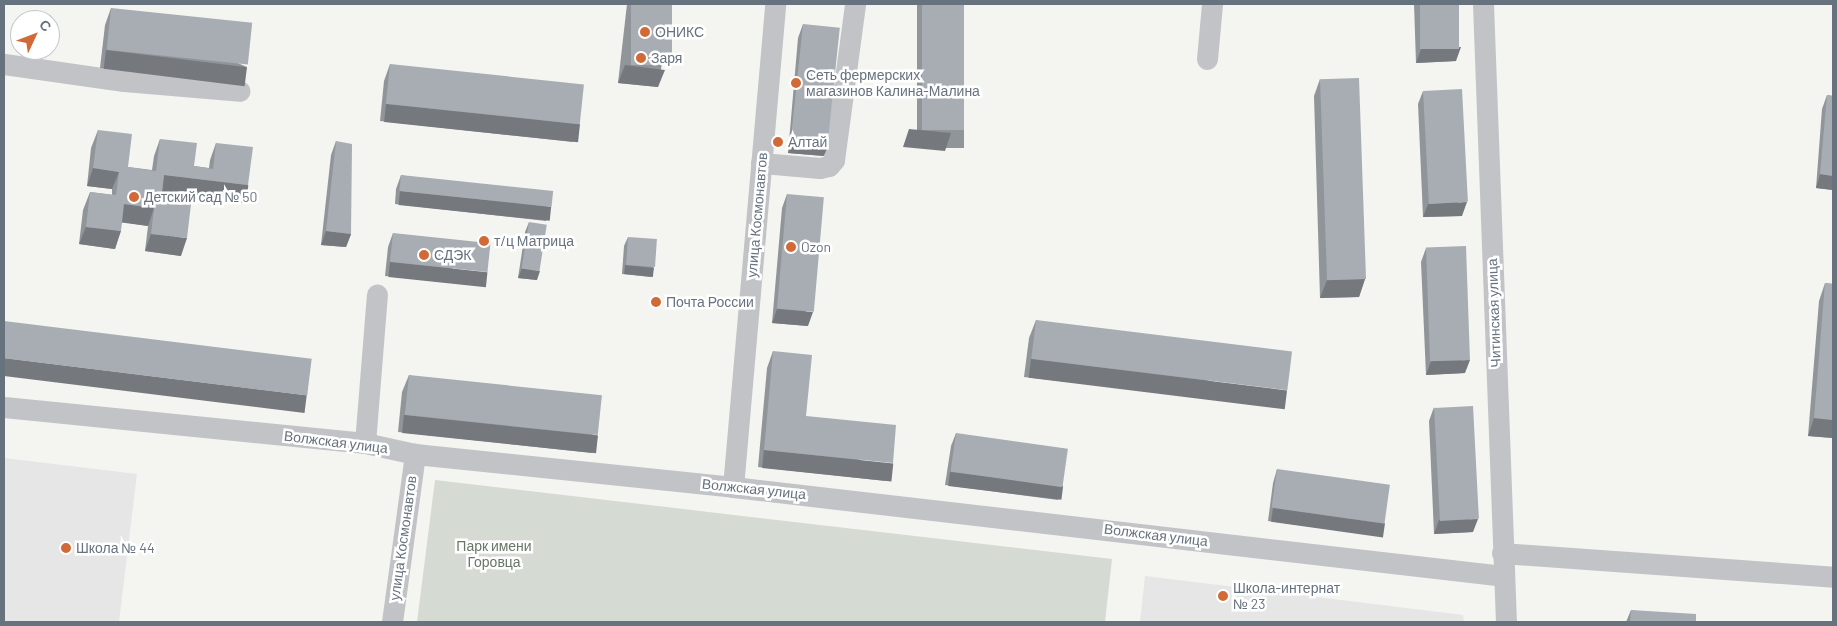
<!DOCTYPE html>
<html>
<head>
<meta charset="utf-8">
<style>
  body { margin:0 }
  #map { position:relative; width:1837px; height:626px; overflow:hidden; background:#f4f5f1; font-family:Barlow,sans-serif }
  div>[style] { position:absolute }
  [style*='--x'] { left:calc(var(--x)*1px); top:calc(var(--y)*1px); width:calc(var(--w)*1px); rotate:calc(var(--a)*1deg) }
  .built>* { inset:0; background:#e5e6e5 }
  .green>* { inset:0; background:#d5dbd3 }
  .minor>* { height:21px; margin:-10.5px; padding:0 10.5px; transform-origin:10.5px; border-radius:10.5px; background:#c1c3c6 }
  .wall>* { inset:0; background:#90959a; transform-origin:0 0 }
  .shaded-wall>* { inset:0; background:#75797d; transform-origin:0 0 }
  .building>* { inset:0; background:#a7adb3; transform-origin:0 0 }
  .dots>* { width:14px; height:14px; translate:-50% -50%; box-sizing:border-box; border:2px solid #fff; border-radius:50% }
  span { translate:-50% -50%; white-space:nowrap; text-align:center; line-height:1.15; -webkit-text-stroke:5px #fff; paint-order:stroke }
  .poi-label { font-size:14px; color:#67727f }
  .left { translate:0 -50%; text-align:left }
  .street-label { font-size:14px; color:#67727f }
  .park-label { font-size:14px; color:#677765 }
  .frame { position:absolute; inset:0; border:5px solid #67727f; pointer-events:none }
  .north { position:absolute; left:10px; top:10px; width:50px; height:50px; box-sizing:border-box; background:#fff; border:1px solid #c2c7cc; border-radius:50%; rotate:47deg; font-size:14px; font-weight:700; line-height:20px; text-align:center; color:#67727f }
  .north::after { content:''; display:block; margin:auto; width:18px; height:22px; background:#d16a36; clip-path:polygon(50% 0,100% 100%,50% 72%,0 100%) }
</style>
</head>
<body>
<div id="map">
  <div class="built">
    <i style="clip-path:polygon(4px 458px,137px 474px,119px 622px,4px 622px)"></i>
    <i style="clip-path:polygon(1145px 576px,1463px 615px,1464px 622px,1140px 622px)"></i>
  </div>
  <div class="green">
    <i style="clip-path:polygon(435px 480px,1112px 559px,1105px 622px,417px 622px)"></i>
  </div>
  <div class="minor">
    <i style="--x:1483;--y:4;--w:618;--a:87.87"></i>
    <i style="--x:1207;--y:59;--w:55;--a:-84.8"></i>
    <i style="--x:4;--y:64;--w:121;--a:8.1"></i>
    <i style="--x:124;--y:81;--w:116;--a:4.9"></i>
    <i style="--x:761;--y:163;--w:59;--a:4.8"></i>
    <i style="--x:820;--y:168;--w:9;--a:-13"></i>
    <i style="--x:829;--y:166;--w:8;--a:-50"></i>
    <i style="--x:834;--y:160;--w:157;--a:-82.3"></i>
    <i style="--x:4;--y:407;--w:363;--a:5.7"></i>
    <i style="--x:365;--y:443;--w:51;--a:12.4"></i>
    <i style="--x:415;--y:454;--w:320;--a:5.9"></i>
    <i style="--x:733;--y:487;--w:775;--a:6.59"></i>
    <i style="--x:365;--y:443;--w:149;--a:-85.4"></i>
    <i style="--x:733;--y:487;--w:485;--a:-85"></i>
    <i style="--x:1502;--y:553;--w:332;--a:4.1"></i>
    <i style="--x:392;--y:622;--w:170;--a:-82.2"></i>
  </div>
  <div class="wall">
    <i style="clip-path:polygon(627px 4px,672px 4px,658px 87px,618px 83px)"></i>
    <i style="left:917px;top:4px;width:47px;height:144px"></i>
    <i style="clip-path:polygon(1414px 4px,1459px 4px,1456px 61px,1416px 63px)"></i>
    <i style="clip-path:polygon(111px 8px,247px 67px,241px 84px,100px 68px,105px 25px)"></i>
    <i style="clip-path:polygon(803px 24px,824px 156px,788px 153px,798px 38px)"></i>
    <i style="clip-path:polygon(390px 64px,580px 124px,573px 142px,380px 121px,384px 81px)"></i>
    <i style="clip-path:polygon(1320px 79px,1365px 279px,1359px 297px,1320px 298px,1314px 96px)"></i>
    <i style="clip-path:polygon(1423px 91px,1462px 216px,1423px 217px,1418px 104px)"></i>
    <i style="clip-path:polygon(1827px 95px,1833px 96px,1833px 190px,1816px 188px,1822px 109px)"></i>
    <i style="clip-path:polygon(98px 130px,128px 167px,152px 170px,154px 156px,160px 139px,194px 166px,209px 168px,210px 160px,216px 143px,248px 185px,242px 202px,162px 192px,181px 256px,145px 251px,148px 226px,122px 222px,115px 249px,79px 244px,83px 210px,90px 192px,112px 195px,112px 189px,87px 186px,91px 148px)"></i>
    <i style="clip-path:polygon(336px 141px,351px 234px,346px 247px,321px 245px,331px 155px)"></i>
    <i style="clip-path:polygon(401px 175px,551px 207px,546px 221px,395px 204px,396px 189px)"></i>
    <i style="clip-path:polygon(787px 194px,808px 326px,772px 323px,782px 208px)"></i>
    <i style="clip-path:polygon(529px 222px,537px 280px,518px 278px,525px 232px)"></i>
    <i style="clip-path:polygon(393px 233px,482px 286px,385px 276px,388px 247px)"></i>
    <i style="clip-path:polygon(628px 237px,654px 268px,651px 277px,622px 274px,624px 246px)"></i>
    <i style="clip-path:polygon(1426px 248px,1465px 373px,1426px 375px,1421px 262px)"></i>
    <i style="clip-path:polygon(1825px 283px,1833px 284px,1833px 438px,1808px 436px,1819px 301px)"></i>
    <i style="clip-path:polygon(1036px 320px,1281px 406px,1024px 377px,1029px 338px)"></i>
    <i style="clip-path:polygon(773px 351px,806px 416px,886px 481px,758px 467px,767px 368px)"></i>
    <i style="clip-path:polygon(409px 375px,598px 436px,592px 453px,398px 432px,402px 392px)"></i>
    <i style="clip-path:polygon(1434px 407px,1473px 532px,1434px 534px,1429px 421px)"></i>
    <i style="clip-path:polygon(956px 433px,1063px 486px,1058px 500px,945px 485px,951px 446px)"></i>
    <i style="clip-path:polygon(1277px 469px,1385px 523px,1380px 536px,1268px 521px,1273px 483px)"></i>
    <i style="clip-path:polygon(1631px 610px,1696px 622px,1626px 622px)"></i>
  </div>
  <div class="shaded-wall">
    <i style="clip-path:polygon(1461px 47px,1456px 61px,1416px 63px,1421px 49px)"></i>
    <i style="left:106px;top:50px;width:142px;height:19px;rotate:7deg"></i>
    <i style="clip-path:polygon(625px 65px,665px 70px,658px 87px,618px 83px)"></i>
    <i style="left:386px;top:104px;width:195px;height:18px;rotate:6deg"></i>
    <i style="clip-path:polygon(909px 129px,951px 133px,945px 151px,903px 147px)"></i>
    <i style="clip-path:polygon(793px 139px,829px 143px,824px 156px,788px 153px)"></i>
    <i style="clip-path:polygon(93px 168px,119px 172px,112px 189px,87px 186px)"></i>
    <i style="clip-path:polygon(1820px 174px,1833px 176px,1833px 190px,1816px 188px)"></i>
    <i style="left:164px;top:175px;width:85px;height:18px;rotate:7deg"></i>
    <i style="left:400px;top:191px;width:152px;height:14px;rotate:6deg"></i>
    <i style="clip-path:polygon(1467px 202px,1462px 216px,1423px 217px,1428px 204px)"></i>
    <i style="clip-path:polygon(124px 204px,154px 208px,148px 226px,118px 222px)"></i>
    <i style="clip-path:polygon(86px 227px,121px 231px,115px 249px,79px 244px)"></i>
    <i style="clip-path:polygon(326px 231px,351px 234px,346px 247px,321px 245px)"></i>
    <i style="clip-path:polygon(151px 234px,187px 238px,181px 256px,145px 251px)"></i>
    <i style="left:390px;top:262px;width:98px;height:15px;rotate:6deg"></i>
    <i style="left:625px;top:265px;width:29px;height:9px;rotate:6deg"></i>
    <i style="clip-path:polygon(522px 268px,540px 271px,537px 280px,518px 278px)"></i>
    <i style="clip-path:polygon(1365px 279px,1359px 297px,1320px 298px,1327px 280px)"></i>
    <i style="clip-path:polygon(777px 309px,813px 312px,808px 326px,772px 323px)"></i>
    <i style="left:4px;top:358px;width:305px;height:18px;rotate:7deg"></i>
    <i style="left:1031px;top:359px;width:258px;height:19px;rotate:7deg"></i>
    <i style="clip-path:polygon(1470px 360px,1465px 373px,1426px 375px,1431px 361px)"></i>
    <i style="left:404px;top:415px;width:195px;height:18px;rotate:6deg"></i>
    <i style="clip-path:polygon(1814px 418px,1833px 420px,1833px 438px,1808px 436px)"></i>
    <i style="left:764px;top:450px;width:130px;height:18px;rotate:6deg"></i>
    <i style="left:950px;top:472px;width:114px;height:14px;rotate:7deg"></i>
    <i style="left:1273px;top:508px;width:113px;height:14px;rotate:8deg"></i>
    <i style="clip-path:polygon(1478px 519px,1473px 532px,1434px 534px,1439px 520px)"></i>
  </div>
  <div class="building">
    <i style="left:631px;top:4px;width:41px;height:61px"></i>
    <i style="left:922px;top:4px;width:42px;height:126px"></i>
    <i style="left:1420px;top:4px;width:39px;height:45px"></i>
    <i style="left:111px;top:8px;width:142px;height:42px;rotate:6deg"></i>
    <i style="left:803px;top:24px;width:37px;height:115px;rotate:6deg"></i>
    <i style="left:390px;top:64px;width:195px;height:40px;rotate:6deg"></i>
    <i style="left:1359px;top:78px;width:201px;height:39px;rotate:88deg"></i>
    <i style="left:1462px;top:89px;width:113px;height:39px;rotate:87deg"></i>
    <i style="clip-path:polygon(1827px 95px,1833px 96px,1833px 176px,1820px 174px)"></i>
    <i style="clip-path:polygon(98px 130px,132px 134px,128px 167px,156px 171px,160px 139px,197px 143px,194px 166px,213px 169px,216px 143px,253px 147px,248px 185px,164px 175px,162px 193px,192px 196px,187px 238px,151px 234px,154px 208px,124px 204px,121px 231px,86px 227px,90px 192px,116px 195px,119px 172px,93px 168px)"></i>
    <i style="clip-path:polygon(336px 141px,352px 144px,351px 234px,326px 231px)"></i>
    <i style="left:401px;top:175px;width:153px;height:16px;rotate:6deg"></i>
    <i style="left:787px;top:194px;width:37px;height:115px;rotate:5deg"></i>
    <i style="left:529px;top:222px;width:18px;height:47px;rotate:9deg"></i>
    <i style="left:393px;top:233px;width:98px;height:29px;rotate:6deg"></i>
    <i style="left:628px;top:237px;width:29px;height:28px;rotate:4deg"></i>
    <i style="left:1466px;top:246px;width:114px;height:40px;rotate:88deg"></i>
    <i style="clip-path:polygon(1825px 283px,1833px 284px,1833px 420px,1814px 418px)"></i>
    <i style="left:1036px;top:320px;width:258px;height:39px;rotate:7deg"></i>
    <i style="left:4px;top:321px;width:310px;height:37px;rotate:7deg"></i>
    <i style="clip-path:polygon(773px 351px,812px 355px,806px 416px,896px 425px,893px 463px,764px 450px)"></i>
    <i style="left:409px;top:375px;width:194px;height:40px;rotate:6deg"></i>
    <i style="left:1473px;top:406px;width:113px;height:39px;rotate:87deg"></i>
    <i style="left:956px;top:433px;width:113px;height:39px;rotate:8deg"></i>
    <i style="left:1277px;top:469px;width:114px;height:39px;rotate:8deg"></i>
    <i style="clip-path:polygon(1631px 610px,1696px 614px,1696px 622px,1630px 622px)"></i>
  </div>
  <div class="dots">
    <i style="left:645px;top:32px;background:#d16a36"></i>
    <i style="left:641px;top:58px;background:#d16a36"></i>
    <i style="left:796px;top:83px;background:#d16a36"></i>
    <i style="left:778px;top:142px;background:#d16a36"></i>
    <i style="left:134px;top:197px;background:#d16a36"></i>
    <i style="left:484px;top:241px;background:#d16a36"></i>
    <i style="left:791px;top:247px;background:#d16a36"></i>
    <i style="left:424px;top:255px;background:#d16a36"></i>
    <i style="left:656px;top:302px;background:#d16a36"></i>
    <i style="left:66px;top:548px;background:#d16a36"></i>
    <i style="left:1223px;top:596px;background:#d16a36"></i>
  </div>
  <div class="poi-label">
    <span class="left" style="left:655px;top:32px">ОНИКС</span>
    <span class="left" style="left:651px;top:58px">Заря</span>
    <span class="left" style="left:806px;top:83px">Сеть фермерских<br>магазинов Калина-Малина</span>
    <span class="left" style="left:788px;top:142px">Алтай</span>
    <span class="left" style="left:144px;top:197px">Детский сад № 50</span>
    <span class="left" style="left:494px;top:241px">т/ц Матрица</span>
    <span class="left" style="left:801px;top:247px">Ozon</span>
    <span class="left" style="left:434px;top:255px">СДЭК</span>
    <span class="left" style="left:666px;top:302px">Почта России</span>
    <span class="left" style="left:76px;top:548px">Школа № 44</span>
    <span class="left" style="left:1233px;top:596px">Школа-интернат<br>№ 23</span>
  </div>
  <div class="street-label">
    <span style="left:757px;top:215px;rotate:-85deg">улица Космонавтов</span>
    <span style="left:1494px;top:313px;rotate:-92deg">Читинская улица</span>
    <span style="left:336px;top:442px;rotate:7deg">Волжская улица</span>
    <span style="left:754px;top:489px;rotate:6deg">Волжская улица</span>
    <span style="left:1156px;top:535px;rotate:7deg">Волжская улица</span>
    <span style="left:403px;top:538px;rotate:-82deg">улица Космонавтов</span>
  </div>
  <div class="park-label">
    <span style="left:494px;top:554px">Парк имени<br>Горовца</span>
  </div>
  <div class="frame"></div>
  <div class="north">С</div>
</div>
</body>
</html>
